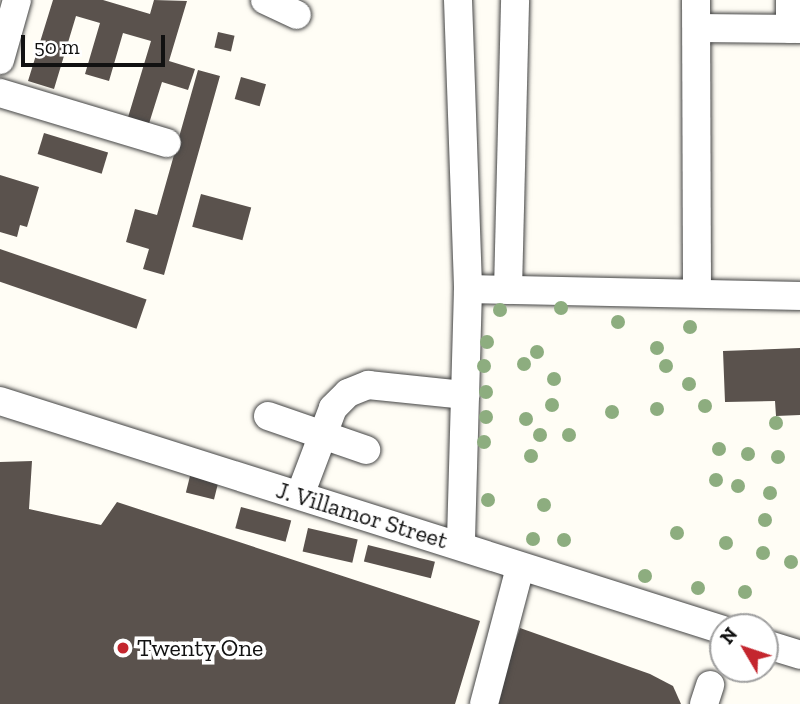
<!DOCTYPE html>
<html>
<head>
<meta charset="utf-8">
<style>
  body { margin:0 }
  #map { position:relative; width:800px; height:704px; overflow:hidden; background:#fffdf5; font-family:"Zilla Slab",serif }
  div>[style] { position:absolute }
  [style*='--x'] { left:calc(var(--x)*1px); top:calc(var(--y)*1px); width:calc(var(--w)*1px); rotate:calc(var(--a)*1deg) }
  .building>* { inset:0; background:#5a524d; transform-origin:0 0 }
  .roads { filter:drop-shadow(0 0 2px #444) drop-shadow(0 0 2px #444) }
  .minor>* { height:28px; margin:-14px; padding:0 14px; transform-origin:14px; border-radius:14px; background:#fff }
  .trees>* { width:14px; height:14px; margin:-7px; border-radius:50%; background:#8dad7f }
  .dots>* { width:19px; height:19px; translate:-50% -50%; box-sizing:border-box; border:4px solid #fff; border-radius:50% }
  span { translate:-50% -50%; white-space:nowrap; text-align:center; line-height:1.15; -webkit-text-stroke:7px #fff; paint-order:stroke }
  .street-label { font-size:24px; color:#111 }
  .poi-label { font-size:24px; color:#111 }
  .left { translate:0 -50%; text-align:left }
  .north { position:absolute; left:709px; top:613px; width:70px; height:70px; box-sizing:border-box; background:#fff; border:2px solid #a0a0a0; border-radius:50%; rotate:309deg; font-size:19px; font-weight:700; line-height:28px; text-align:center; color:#111 }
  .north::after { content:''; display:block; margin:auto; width:24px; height:32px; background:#c4262e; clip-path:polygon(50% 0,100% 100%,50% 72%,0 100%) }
  .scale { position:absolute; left:21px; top:35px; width:144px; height:32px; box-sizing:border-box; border:4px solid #111; border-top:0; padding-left:9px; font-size:21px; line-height:24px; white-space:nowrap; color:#111; -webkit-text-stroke:5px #fff; paint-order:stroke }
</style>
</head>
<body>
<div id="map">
  <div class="building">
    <i style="clip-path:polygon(53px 0,103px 0,150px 14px,154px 0,187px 1px,169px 61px,195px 69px,188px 90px,162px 82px,147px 130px,126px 124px,151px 41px,123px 33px,109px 81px,85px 74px,100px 23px,76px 16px,54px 89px,28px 81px)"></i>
    <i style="left:218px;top:32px;width:17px;height:16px;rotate:13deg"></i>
    <i style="clip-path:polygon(198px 70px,220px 76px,164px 275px,143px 269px,149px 249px,126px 242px,135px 209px,157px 215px)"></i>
    <i style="left:241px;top:77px;width:26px;height:23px;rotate:16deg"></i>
    <i style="left:44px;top:133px;width:67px;height:22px;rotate:17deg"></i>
    <i style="clip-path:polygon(0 175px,39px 187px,27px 227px,20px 225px,17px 237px,0 232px)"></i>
    <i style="left:201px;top:194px;width:52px;height:34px;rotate:15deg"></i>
    <i style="left:0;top:249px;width:155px;height:31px;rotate:19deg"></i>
    <i style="clip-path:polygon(800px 348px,800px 415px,776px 416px,775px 401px,725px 402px,723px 351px)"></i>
    <i style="clip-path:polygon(32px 461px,29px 509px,101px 525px,117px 502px,480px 621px,455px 704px,0 704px,0 462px)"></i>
    <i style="left:190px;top:476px;width:29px;height:17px;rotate:14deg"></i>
    <i style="left:241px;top:507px;width:52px;height:22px;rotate:15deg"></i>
    <i style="left:308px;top:528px;width:51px;height:24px;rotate:13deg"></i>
    <i style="left:368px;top:545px;width:69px;height:17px;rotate:14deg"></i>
    <i style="clip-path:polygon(520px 628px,650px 674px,673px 686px,681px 704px,494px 704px)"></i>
  </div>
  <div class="roads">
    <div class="minor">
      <i style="--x:265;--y:0;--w:35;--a:25"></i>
      <i style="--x:458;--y:0;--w:289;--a:88"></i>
      <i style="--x:468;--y:289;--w:257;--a:91.6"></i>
      <i style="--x:696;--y:0;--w:293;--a:89.8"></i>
      <i style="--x:790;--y:0;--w:29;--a:90"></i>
      <i style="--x:697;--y:28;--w:103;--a:0.6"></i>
      <i style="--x:0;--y:60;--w:62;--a:-74.2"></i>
      <i style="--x:0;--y:93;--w:174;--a:16.7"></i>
      <i style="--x:468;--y:289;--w:332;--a:1.2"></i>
      <i style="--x:508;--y:290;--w:290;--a:-88.6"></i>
      <i style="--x:0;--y:401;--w:758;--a:17.57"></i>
      <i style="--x:268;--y:416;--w:104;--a:19.1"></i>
      <i style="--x:300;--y:495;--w:93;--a:-69.2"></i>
      <i style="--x:333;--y:408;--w:21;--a:-45"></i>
      <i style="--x:348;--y:393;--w:22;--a:-22"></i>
      <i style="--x:368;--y:385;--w:98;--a:5.9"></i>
      <i style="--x:765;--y:644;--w:37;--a:17"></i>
      <i style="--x:484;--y:704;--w:141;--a:-75.2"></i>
      <i style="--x:704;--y:704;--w:20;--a:-72"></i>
    </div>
  </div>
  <div class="trees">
    <i style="left:561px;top:308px"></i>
    <i style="left:500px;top:310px"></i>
    <i style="left:618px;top:322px"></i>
    <i style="left:690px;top:327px"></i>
    <i style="left:487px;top:342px"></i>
    <i style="left:657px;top:348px"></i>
    <i style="left:537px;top:352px"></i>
    <i style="left:524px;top:364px"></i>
    <i style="left:484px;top:366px"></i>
    <i style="left:666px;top:366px"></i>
    <i style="left:554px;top:379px"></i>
    <i style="left:689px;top:384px"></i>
    <i style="left:486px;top:392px"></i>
    <i style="left:552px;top:405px"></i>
    <i style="left:705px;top:406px"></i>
    <i style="left:657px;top:409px"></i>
    <i style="left:612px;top:412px"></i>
    <i style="left:486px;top:417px"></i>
    <i style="left:526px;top:419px"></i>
    <i style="left:776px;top:423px"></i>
    <i style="left:540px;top:435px"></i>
    <i style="left:569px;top:435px"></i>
    <i style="left:484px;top:442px"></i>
    <i style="left:719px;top:449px"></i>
    <i style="left:748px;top:454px"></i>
    <i style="left:531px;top:456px"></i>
    <i style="left:778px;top:457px"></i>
    <i style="left:716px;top:480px"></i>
    <i style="left:738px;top:486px"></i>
    <i style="left:770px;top:493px"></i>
    <i style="left:488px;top:500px"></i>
    <i style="left:544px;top:505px"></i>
    <i style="left:765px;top:520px"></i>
    <i style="left:677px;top:533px"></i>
    <i style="left:533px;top:539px"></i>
    <i style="left:564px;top:540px"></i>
    <i style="left:726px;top:543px"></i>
    <i style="left:763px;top:553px"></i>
    <i style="left:791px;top:562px"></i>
    <i style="left:645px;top:576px"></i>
    <i style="left:698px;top:588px"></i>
    <i style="left:745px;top:592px"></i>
  </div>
  <div class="dots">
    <i style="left:123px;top:648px;background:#c4262e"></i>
  </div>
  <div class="street-label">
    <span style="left:362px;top:515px;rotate:17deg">J. Villamor Street</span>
  </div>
  <div class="poi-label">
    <span class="left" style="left:137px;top:648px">Twenty One</span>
  </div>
  <div class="north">N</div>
  <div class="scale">50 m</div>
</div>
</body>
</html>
